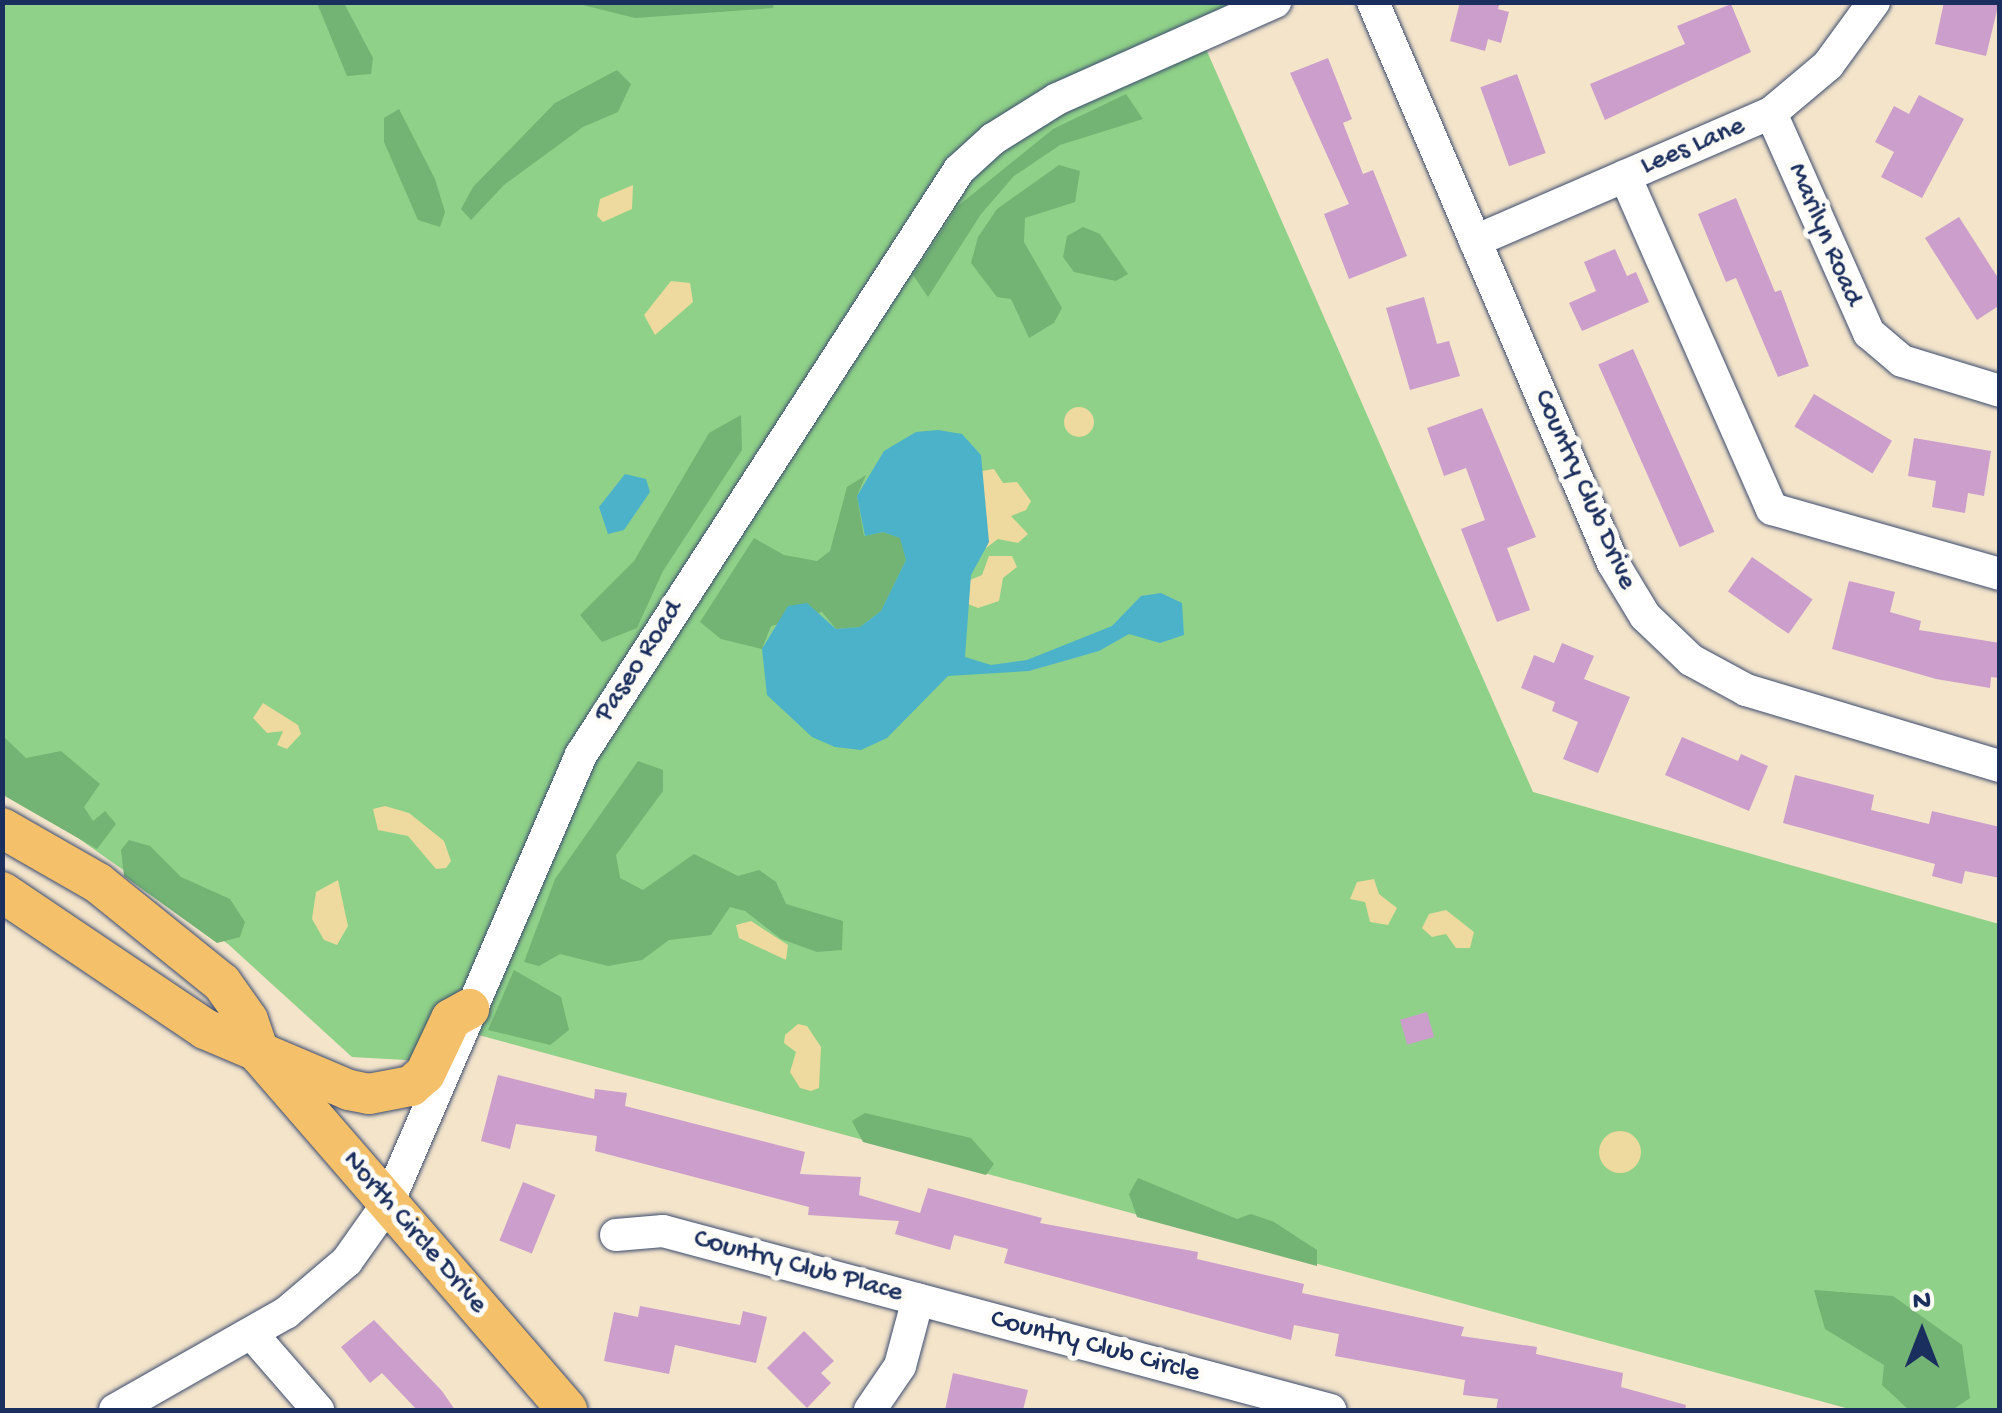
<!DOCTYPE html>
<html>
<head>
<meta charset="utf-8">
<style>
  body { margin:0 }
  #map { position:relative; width:2002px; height:1413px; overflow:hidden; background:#f3e4ca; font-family:"Gochi Hand",sans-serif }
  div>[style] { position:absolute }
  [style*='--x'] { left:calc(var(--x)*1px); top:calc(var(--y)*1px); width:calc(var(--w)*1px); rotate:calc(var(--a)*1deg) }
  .green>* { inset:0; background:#8fd188 }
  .forest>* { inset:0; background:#73b374 }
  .sand>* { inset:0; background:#eeda9e }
  .round { border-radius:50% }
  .water>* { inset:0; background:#4bb2c9 }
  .building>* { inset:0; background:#cc9ecc; transform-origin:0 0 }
  .roads { filter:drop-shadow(0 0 2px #3b4a6e) drop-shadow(0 0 2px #3b4a6e) }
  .minor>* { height:32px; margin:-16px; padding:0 16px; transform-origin:16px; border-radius:16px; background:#fff }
  .major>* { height:40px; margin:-20px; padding:0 20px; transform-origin:20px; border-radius:20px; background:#f4c16a }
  span { translate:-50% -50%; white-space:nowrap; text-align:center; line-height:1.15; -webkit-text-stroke:10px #fdfcf7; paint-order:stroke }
  .street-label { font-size:28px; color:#1b2f5e }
  .frame { position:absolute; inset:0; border:5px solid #1b2f5e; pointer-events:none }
  .north { position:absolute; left:1872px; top:1283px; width:100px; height:100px; -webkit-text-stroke:8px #fdfcf7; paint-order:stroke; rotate:0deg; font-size:28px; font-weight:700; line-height:40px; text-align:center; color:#1b2f5e }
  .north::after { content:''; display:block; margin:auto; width:35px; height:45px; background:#1b2f5e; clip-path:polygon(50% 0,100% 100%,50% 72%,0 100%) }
</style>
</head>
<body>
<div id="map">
  <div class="green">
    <i style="clip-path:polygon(3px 3px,1240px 3px,1195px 24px,1533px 792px,1999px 924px,1999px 1410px,1853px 1410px,442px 1025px,423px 1061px,352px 1057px,228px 944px,3px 785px)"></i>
  </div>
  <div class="forest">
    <i style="clip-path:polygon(317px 3px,344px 3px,373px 58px,371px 74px,347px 76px)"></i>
    <i style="clip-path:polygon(575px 3px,774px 3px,773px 8px,635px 18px)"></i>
    <i style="clip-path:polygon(617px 70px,631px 84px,618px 112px,583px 127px,504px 185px,471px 220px,461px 209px,473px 187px,555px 103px)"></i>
    <i style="clip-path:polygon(1126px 94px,1143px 119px,1060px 145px,1014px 176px,981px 214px,928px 297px,913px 275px,958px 206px,1053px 129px)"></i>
    <i style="clip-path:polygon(399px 109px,435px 179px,445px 212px,440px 227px,418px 220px,384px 142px,384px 118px)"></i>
    <i style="clip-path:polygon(1059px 165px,1080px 171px,1075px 202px,1025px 218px,1024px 242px,1062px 308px,1054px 323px,1029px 338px,1011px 299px,997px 297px,971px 263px,978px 237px,997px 209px)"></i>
    <i style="clip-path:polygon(1083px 227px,1100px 234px,1128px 274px,1116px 281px,1074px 272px,1063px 257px,1067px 236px)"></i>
    <i style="clip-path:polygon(741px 415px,742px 450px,663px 571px,637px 628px,602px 642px,580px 615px,634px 561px,709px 433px)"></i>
    <i style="clip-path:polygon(866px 475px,857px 496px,864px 536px,883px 532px,901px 538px,906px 560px,881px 611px,860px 627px,836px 629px,822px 612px,771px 626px,762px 649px,721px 639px,700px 622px,754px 538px,784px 555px,817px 561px,830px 551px,847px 487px)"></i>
    <i style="clip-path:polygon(3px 736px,26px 758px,61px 751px,100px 784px,84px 807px,93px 821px,105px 811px,116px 824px,97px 849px,3px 795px)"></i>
    <i style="clip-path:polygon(638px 761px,663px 770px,663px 791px,616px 855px,620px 878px,643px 890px,694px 854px,738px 876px,759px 870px,776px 882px,786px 904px,843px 921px,842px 950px,817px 952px,781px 939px,745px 911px,730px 907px,711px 935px,669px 940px,642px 960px,608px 966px,560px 954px,539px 966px,524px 962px,555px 879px)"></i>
    <i style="clip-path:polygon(129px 840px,150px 846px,181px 877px,230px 899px,245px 922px,240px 937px,217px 943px,124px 876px,121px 850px)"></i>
    <i style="clip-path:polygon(514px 970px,561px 997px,569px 1030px,550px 1045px,488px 1030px)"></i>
    <i style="clip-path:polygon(865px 1113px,971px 1138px,994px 1164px,986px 1175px,863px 1142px,852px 1121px)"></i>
    <i style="clip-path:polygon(1138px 1178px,1237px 1219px,1251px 1214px,1274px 1222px,1317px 1250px,1317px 1266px,1137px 1217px,1129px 1194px)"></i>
    <i style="clip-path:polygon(1814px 1290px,1893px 1296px,1962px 1345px,1970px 1398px,1952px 1410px,1909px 1410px,1882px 1385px,1884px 1365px,1825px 1329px)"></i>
  </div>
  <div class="sand">
    <i style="clip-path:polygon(633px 185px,632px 209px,603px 222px,597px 216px,600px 199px)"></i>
    <i style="clip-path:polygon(671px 281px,690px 283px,693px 302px,655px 335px,644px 315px)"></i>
    <i class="round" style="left:1064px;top:407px;width:30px;height:30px"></i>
    <i style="clip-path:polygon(994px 469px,1003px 483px,1017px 482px,1031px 501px,1026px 510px,1011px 516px,1028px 534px,1018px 543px,998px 539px,986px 548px,982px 471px)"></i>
    <i style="clip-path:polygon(989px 556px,1012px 556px,1017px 567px,1003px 578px,999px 601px,978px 608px,968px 604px,970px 580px,982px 575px)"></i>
    <i style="clip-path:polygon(263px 703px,298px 725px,301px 734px,287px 749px,277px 745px,283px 731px,267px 733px,253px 718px)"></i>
    <i style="clip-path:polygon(385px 806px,409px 813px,444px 841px,451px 861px,446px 868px,436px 869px,408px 836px,378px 830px,373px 809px)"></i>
    <i style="clip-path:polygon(1374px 879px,1379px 894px,1397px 908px,1388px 925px,1370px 922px,1365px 902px,1350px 899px,1357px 882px)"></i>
    <i style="clip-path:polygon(338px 880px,348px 926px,337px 945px,324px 940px,312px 919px,316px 892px)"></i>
    <i style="clip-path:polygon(1446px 910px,1474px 932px,1470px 948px,1456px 948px,1446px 934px,1432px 937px,1422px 928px,1429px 914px)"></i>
    <i style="clip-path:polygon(751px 921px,788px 945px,786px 960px,739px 938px,736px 925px)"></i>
    <i style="clip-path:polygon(798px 1024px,807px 1026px,821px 1047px,819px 1088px,811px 1091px,800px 1088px,790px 1072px,796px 1052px,784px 1043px,785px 1035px)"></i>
    <i class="round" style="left:1599px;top:1131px;width:42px;height:42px"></i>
  </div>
  <div class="water">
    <i style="clip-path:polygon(938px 430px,962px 434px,981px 455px,989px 542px,971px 575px,965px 657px,991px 665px,1027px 660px,1112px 626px,1141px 596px,1161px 593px,1182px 603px,1184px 635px,1160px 643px,1129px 634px,1099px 651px,1029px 671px,948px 676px,887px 738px,861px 750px,835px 747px,812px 737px,767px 695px,762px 649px,788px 606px,807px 603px,836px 629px,860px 627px,881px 611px,906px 560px,900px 538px,883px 532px,865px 536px,857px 496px,884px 451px,916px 432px)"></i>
    <i style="clip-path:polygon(625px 474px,646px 479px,650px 492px,624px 530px,608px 534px,599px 507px)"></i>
  </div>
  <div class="building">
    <i style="clip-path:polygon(1460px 2px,1500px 2px,1498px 9px,1509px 12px,1501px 43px,1488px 39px,1485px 51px,1450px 41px)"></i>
    <i style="clip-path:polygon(1944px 2px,1999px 2px,1986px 56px,1935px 44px)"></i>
    <i style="clip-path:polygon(1731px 4px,1751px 52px,1605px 120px,1590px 84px,1685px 44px,1677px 26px)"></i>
    <i style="clip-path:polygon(1328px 58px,1352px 119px,1343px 123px,1363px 174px,1373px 170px,1407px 256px,1349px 279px,1324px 214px,1349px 204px,1290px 73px)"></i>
    <i style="left:1517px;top:74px;width:84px;height:39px;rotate:70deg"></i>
    <i style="clip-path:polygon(1919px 95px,1964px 119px,1922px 198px,1881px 177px,1894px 152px,1875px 142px,1894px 106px,1909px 114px)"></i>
    <i style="clip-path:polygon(1736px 198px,1775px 292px,1781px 290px,1809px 366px,1778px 377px,1736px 278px,1726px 282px,1698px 214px)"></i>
    <i style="clip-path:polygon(1959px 217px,2000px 281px,2000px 305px,1977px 320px,1925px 238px)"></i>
    <i style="clip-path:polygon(1615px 249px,1627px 276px,1636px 272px,1649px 302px,1582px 331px,1569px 303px,1596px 291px,1584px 262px)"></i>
    <i style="clip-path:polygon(1424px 297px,1437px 344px,1449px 341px,1460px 376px,1410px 390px,1386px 308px)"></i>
    <i style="left:1633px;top:349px;width:200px;height:38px;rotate:66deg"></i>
    <i style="left:1814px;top:394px;width:91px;height:38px;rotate:31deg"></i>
    <i style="clip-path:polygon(1482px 408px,1536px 537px,1507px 548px,1530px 610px,1497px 622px,1461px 529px,1485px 520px,1466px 468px,1444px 476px,1427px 428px)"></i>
    <i style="clip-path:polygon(1914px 438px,1991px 451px,1984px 496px,1968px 493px,1965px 513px,1932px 507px,1936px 481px,1908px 476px)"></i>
    <i style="left:1752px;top:557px;width:74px;height:42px;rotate:35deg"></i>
    <i style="clip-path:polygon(1849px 581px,1895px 592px,1890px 612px,1921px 621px,1919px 630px,2000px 643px,2000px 678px,1991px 677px,1990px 688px,1936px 679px,1832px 649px)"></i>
    <i style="clip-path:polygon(1562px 643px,1594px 656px,1584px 679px,1630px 697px,1598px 773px,1563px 759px,1578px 722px,1552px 711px,1555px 702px,1521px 688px,1534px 655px,1554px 663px)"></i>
    <i style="clip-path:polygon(1682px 737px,1738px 761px,1741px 754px,1768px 766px,1749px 811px,1665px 775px)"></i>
    <i style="clip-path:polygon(1795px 775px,1874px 795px,1871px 810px,1929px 824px,1932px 811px,2000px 827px,2000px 878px,1965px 871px,1962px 884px,1932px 876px,1935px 864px,1783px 823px)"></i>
    <i style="left:1427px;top:1012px;width:26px;height:28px;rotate:74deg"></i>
    <i style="clip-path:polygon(498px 1075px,594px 1099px,595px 1089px,627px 1093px,625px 1106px,805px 1152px,800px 1174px,861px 1177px,859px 1195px,920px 1213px,928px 1188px,1042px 1218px,1040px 1223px,1198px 1252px,1197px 1259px,1304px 1284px,1302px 1293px,1464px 1327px,1461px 1336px,1537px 1347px,1536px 1354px,1623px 1373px,1621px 1387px,1686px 1405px,1685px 1410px,1496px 1410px,1498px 1399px,1463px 1395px,1465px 1380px,1335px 1356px,1339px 1334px,1294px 1325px,1291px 1340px,1004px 1263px,1008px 1249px,954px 1235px,950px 1250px,895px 1234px,899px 1221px,808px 1215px,809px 1207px,595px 1151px,597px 1136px,516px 1124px,510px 1149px,481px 1141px)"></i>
    <i style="left:523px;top:1182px;width:35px;height:63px;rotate:22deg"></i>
    <i style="clip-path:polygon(640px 1306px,740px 1325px,743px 1311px,767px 1317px,756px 1363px,675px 1345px,669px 1374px,604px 1361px,614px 1312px,638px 1317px)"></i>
    <i style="clip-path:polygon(374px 1320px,442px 1391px,455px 1410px,417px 1410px,382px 1373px,370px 1383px,341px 1347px)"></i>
    <i style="clip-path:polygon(804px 1331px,834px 1361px,821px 1373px,831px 1383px,807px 1408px,767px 1368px)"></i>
    <i style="clip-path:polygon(953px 1373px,1028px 1390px,1023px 1410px,945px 1410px)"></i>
  </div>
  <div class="roads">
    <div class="minor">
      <i style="--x:1373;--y:2;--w:610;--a:66.84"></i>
      <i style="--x:1613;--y:563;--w:62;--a:58.9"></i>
      <i style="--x:1645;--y:616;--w:64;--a:43.7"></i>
      <i style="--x:1691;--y:660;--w:63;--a:28.6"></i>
      <i style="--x:1746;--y:690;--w:265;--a:16.7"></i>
      <i style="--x:1771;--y:113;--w:241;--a:66"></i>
      <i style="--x:1869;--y:333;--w:43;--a:40.3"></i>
      <i style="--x:1902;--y:361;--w:102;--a:17"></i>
      <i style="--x:1625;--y:176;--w:364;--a:66.2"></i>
      <i style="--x:1772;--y:509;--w:237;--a:15.9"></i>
      <i style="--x:1475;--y:241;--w:322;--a:-23.4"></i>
      <i style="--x:1771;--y:113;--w:75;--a:-40.1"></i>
      <i style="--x:1828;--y:65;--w:78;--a:-53.9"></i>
      <i style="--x:616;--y:1235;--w:47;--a:-4.9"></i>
      <i style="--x:663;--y:1231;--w:691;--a:15.02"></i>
      <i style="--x:252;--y:1334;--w:101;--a:49"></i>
      <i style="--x:115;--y:1410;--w:197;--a:-29.6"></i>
      <i style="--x:286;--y:1313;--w:80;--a:-40.4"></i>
      <i style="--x:347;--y:1261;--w:71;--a:-54.7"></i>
      <i style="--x:388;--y:1203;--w:488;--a:-66.7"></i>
      <i style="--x:581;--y:755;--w:696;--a:-57.13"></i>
      <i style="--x:959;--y:170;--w:46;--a:-42.4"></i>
      <i style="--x:993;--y:139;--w:75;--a:-32"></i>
      <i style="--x:1057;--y:99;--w:239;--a:-24"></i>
      <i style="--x:870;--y:1410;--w:53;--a:-55.7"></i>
      <i style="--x:900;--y:1366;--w:69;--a:-75"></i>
    </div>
    <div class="major">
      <i style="--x:2;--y:828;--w:111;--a:29.8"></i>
      <i style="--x:98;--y:883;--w:159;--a:38.9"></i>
      <i style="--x:222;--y:983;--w:45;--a:54.9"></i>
      <i style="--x:248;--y:1020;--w:37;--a:71"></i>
      <i style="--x:260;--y:1055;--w:469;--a:49.1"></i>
      <i style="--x:2;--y:892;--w:245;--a:34"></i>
      <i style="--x:205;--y:1029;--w:156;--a:23"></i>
      <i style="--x:349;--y:1090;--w:20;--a:11"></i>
      <i style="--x:369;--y:1094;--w:43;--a:-10.8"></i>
      <i style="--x:411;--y:1086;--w:18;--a:-41"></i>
      <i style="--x:425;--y:1074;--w:61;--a:-64.7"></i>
      <i style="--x:451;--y:1019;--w:21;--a:-29"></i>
    </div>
  </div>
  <div class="street-label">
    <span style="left:1693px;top:147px;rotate:-23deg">Lees Lane</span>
    <span style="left:1824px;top:235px;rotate:67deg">Marilyn Road</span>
    <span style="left:1584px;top:490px;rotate:66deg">Country Club Drive</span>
    <span style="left:640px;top:662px;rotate:-57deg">Paseo Road</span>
    <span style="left:414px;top:1233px;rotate:49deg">North Circle Drive</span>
    <span style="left:798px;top:1267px;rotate:15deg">Country Club Place</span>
    <span style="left:1095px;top:1347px;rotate:15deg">Country Club Circle</span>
  </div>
  <div class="frame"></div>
  <div class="north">N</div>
</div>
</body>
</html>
